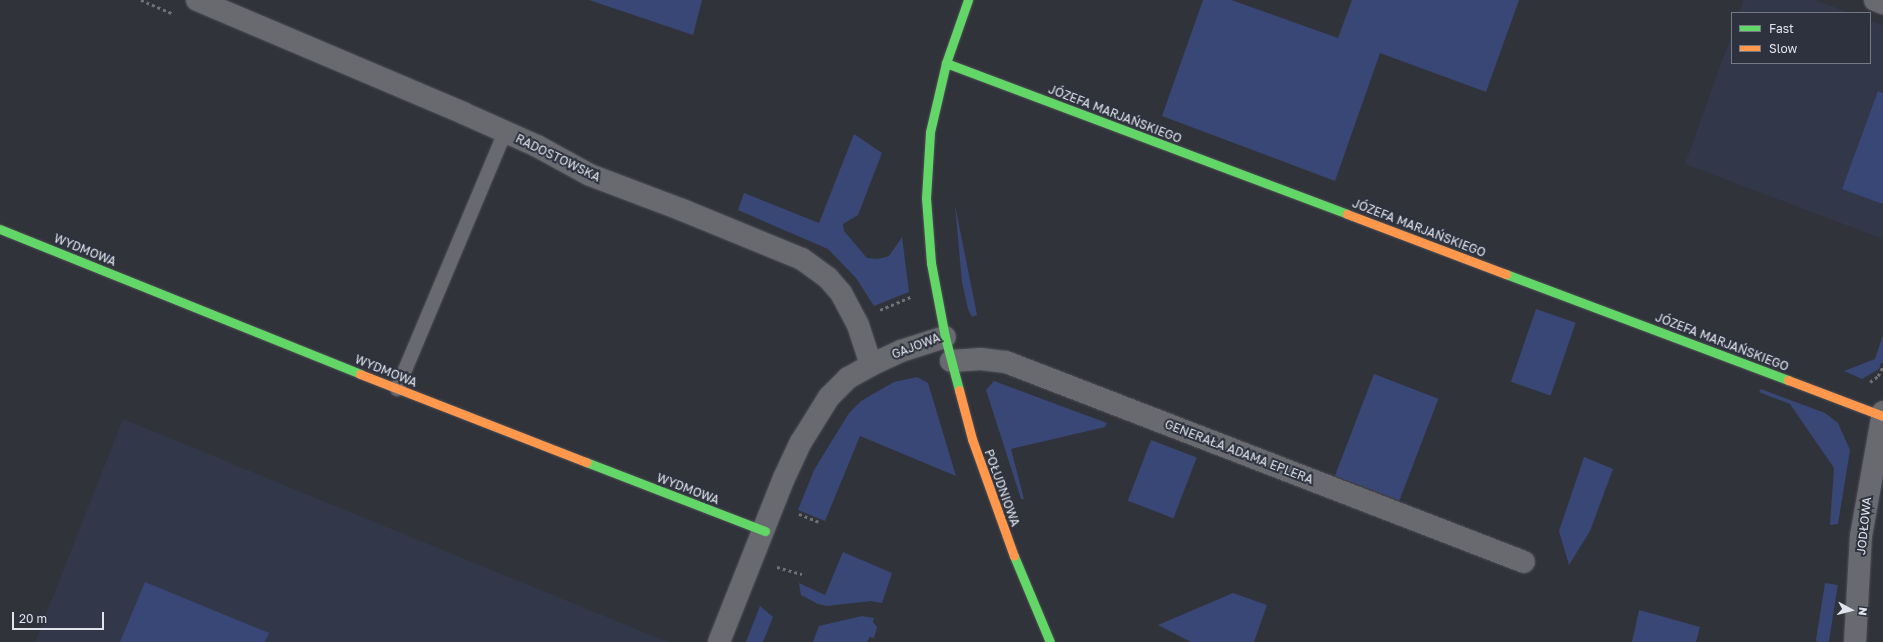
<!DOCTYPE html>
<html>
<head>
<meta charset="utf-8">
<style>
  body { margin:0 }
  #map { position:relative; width:1883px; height:642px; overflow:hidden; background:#31333a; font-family:"Golos Text",sans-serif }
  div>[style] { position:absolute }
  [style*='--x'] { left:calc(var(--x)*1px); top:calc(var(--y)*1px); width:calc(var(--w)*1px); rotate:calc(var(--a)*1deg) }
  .built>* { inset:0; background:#323749 }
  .green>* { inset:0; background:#394776; transform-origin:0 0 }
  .path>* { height:2.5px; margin-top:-1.25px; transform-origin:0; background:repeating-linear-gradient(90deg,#6f7176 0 3px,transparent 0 6px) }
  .roads { filter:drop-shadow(0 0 1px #4e5056) drop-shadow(0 0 1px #4e5056) }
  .lane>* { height:14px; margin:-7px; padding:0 7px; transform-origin:7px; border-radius:7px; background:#686a70 }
  .street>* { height:22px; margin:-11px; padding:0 11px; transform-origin:11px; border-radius:11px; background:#686a70 }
  .fast>* { height:9px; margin:-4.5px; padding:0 4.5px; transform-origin:4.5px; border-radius:4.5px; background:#63d668 }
  .slow>* { height:9px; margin:-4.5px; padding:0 4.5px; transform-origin:4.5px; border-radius:4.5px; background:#ff974d }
  span { translate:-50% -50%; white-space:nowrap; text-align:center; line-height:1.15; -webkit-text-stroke:4px #2d323e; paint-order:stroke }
  .street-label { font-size:12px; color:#e1e4ec }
  .legend { position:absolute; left:1731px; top:12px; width:140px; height:52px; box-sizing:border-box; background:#2d323e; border:1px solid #757984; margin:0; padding:5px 7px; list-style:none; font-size:12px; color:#e1e4ec }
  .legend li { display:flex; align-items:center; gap:8px; height:20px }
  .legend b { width:20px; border:1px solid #757984 }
  .north { position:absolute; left:1831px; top:590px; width:40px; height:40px; -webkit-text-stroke:3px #2d323e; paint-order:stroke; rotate:97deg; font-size:11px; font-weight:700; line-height:16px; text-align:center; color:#e1e4ec }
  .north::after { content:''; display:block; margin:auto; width:14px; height:18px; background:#e1e4ec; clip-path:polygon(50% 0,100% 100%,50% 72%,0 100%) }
  .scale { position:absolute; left:12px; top:612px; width:92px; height:18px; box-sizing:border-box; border:2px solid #e1e4ec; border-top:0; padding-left:5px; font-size:12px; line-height:14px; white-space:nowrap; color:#e1e4ec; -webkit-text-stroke:3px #2d323e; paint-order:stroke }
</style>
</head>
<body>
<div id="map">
  <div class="built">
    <i style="clip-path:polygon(1744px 0,1815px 0,1850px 13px,1739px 13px)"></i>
    <i style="clip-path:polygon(1870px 21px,1883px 25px,1883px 239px,1685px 164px,1732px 33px,1732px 63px,1870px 63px)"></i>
    <i style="clip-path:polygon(123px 419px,472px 562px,668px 642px,35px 642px)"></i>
  </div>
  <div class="green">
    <i style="clip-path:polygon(589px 0,702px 0,693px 35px)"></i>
    <i style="clip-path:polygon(1203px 0,1231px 0,1338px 38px,1352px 0,1519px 0,1486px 92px,1380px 53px,1335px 181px,1162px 116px)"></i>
    <i style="clip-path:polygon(1878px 91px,1883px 93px,1883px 203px,1880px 203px,1842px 189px)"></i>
    <i style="clip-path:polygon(854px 134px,882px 153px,858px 215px,843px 224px,844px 231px,867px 258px,878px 259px,889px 256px,902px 237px,909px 292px,874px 306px,856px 278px,828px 249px,738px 210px,744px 193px,819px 223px)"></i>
    <i style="clip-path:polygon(955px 205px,977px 315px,972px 317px,968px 309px,962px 282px)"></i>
    <i style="left:1536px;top:309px;width:42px;height:77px;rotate:19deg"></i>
    <i style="clip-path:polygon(1883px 335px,1883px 363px,1881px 363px,1879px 369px,1862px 379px,1844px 371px,1875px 359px)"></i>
    <i style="left:1374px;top:374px;width:69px;height:109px;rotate:21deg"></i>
    <i style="clip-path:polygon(917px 377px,928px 383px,956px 476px,860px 436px,825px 521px,798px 510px,814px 470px,849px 413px,861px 401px,894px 382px)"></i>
    <i style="clip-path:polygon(994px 381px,1107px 423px,1105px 427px,1011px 449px,1024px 499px,1021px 499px,986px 390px)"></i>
    <i style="clip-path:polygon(1761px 389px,1825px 413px,1838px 423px,1850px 450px,1838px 524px,1830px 525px,1834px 468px,1790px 404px,1759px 392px)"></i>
    <i style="left:1151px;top:440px;width:49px;height:65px;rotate:21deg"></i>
    <i style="clip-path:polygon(1584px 457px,1613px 469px,1590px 531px,1569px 565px,1559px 531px)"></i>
    <i style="clip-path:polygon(843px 552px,892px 573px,882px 603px,871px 601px,827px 606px,818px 604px,801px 595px,799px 583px,825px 595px)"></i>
    <i style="clip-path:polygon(145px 582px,269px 633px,265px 642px,120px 642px)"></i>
    <i style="left:1825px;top:583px;width:13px;height:59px;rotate:9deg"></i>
    <i style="clip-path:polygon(1233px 593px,1267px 605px,1254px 642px,1191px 642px,1158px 625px)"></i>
    <i style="clip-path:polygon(760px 606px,773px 617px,763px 642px,746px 642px)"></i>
    <i style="clip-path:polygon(1639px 610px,1700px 627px,1696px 642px,1632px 642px)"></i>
    <i style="clip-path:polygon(862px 616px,874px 618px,873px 622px,877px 627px,874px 638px,870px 637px,867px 642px,813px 642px,819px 626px)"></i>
  </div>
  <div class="path">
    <i style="--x:141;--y:0;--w:34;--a:23"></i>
    <i style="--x:880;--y:310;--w:34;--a:-23"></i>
    <i style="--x:1870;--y:382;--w:10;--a:-37"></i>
    <i style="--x:1878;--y:376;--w:11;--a:-63"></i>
    <i style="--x:799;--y:514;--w:24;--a:22"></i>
    <i style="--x:777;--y:567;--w:26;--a:16"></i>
  </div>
  <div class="roads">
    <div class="lane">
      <i style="--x:397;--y:389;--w:279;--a:-67.2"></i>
    </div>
    <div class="street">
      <i style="--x:197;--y:0;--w:289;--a:23"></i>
      <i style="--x:463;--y:113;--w:81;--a:24"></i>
      <i style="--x:537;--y:146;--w:60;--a:28.7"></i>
      <i style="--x:590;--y:175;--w:96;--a:20.7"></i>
      <i style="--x:680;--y:209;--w:132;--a:22.3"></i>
      <i style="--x:802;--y:259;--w:32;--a:36"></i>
      <i style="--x:828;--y:278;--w:20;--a:49"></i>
      <i style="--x:841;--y:293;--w:36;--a:62"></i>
      <i style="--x:858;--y:325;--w:42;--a:72"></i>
      <i style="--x:1875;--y:0;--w:9;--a:21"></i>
      <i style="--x:951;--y:361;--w:30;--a:-4"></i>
      <i style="--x:981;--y:359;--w:25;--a:7"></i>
      <i style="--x:1006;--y:362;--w:555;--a:21.11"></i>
      <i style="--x:719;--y:642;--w:176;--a:-68.4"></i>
      <i style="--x:784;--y:478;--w:40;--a:-65"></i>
      <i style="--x:801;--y:442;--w:53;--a:-58.1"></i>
      <i style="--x:829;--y:397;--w:27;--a:-45"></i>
      <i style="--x:848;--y:378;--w:26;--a:-29"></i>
      <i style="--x:871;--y:365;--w:33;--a:-25"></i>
      <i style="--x:901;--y:351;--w:46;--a:-17.7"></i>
      <i style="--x:1855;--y:642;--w:106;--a:-86.8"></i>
      <i style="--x:1861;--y:536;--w:126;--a:-79.9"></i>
    </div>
    <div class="fast">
      <i style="--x:946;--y:63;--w:428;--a:20.6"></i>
      <i style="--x:0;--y:229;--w:388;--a:21.9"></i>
      <i style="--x:1506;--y:274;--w:301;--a:20.6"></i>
      <i style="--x:959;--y:390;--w:55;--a:-104.8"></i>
      <i style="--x:945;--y:337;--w:75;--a:-100.7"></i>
      <i style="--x:931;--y:263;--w:65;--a:-94.4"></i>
      <i style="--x:926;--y:198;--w:66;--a:-86.5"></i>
      <i style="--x:930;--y:132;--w:71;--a:-76.9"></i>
      <i style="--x:946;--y:63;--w:67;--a:-70.8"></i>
      <i style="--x:586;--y:462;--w:192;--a:21.1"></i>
      <i style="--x:1014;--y:556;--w:93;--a:67.3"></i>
    </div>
    <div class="slow">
      <i style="--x:1347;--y:214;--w:170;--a:20.7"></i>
      <i style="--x:360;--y:374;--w:243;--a:21.3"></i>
      <i style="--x:1788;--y:380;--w:102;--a:20.8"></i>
      <i style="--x:959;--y:390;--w:51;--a:75.1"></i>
      <i style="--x:972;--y:439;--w:124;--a:70.3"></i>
    </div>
  </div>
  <div class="street-label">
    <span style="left:1115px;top:114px;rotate:21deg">JÓZEFA MARJAŃSKIEGO</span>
    <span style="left:558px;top:158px;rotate:26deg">RADOSTOWSKA</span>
    <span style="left:1419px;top:228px;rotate:21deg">JÓZEFA MARJAŃSKIEGO</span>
    <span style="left:85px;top:250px;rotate:22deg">WYDMOWA</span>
    <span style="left:1722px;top:342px;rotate:21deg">JÓZEFA MARJAŃSKIEGO</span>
    <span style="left:916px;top:346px;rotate:-21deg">GAJOWA</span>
    <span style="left:386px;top:371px;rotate:22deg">WYDMOWA</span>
    <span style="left:1239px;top:452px;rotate:21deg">GENERAŁA ADAMA EPLERA</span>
    <span style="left:1002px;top:488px;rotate:70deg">POŁUDNIOWA</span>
    <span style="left:688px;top:489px;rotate:21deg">WYDMOWA</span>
    <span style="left:1864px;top:526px;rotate:-84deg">JODŁOWA</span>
  </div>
  <ul class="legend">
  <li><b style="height:5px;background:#63d668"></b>Fast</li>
  <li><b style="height:5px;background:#ff974d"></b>Slow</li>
  </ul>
  <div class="north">N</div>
  <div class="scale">20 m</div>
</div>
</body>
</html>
